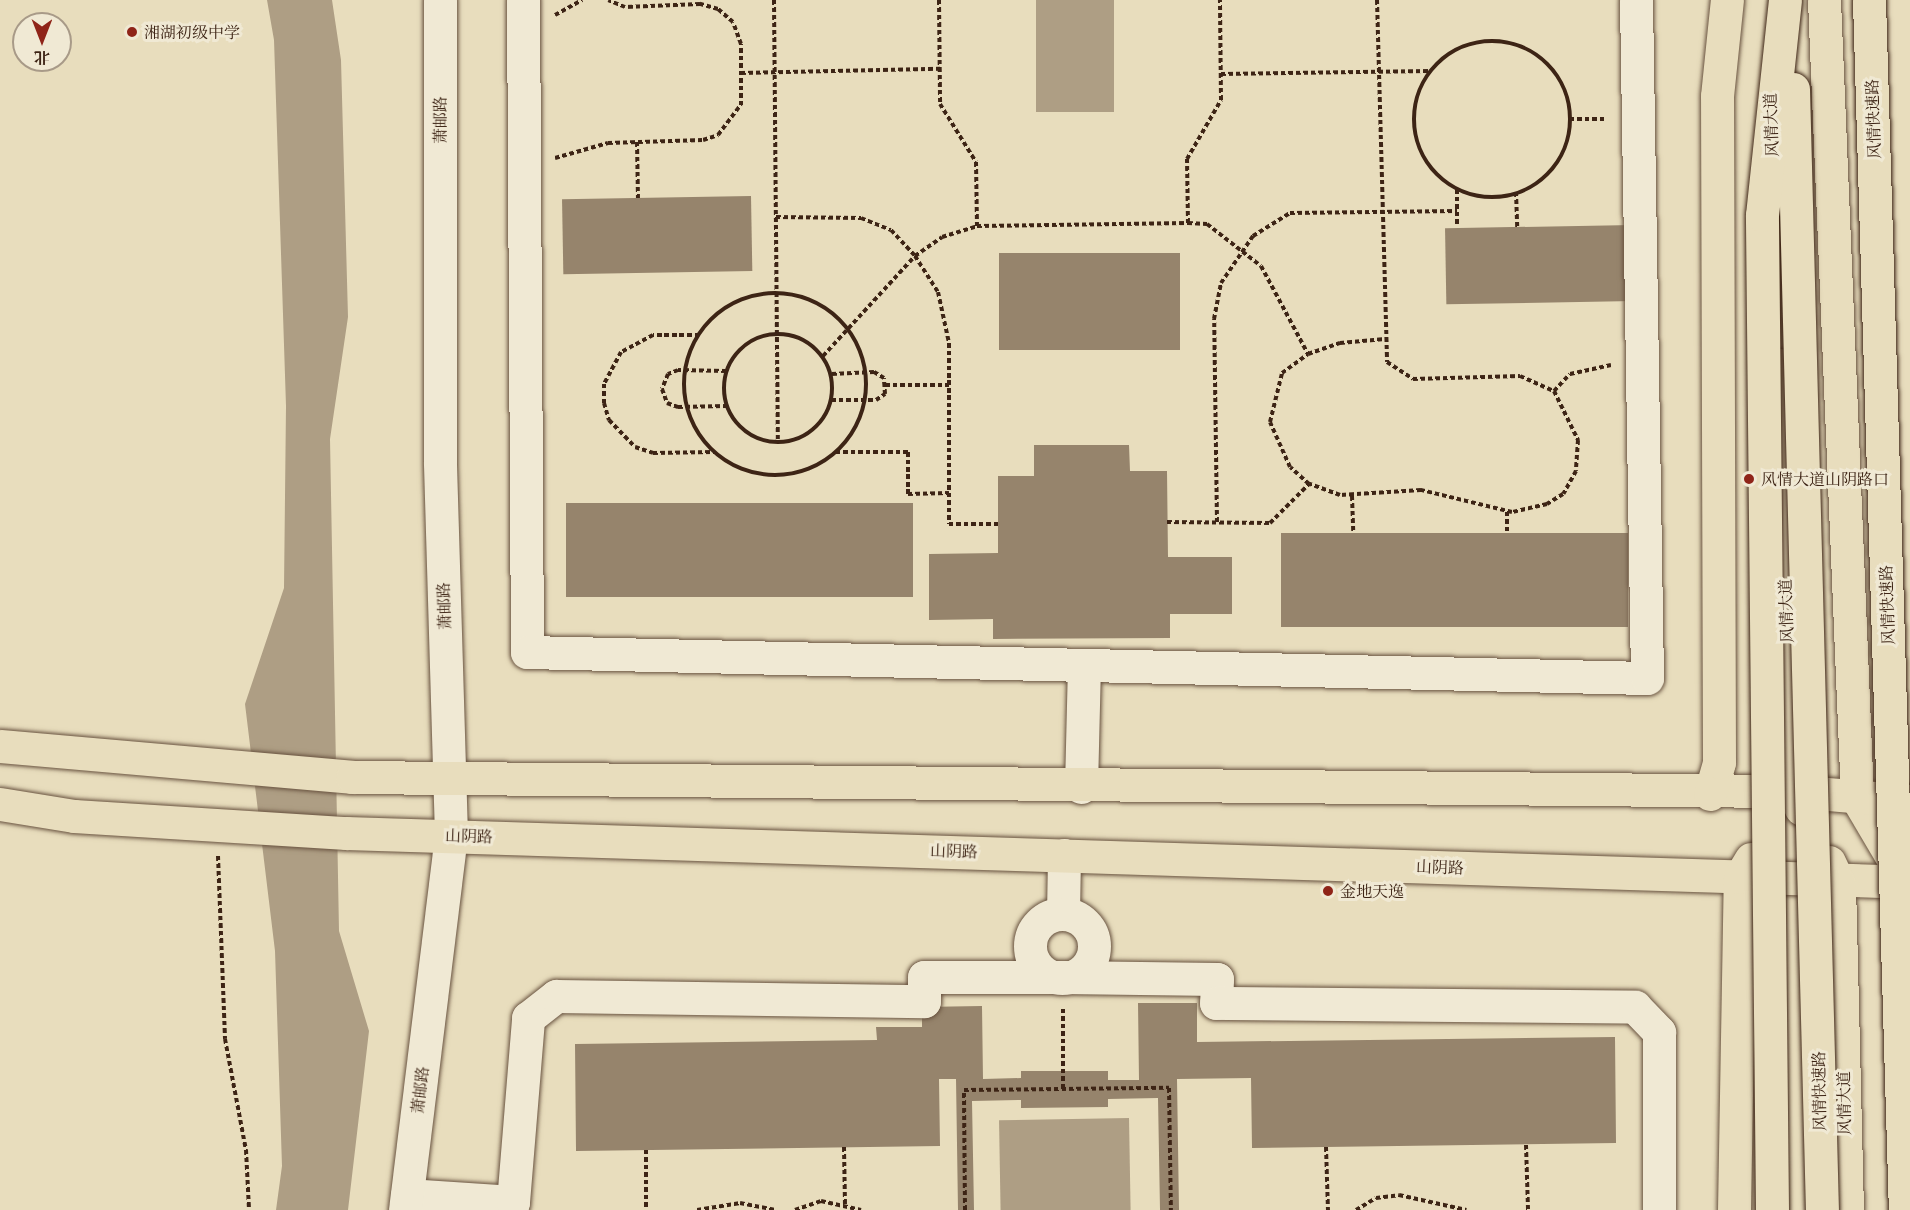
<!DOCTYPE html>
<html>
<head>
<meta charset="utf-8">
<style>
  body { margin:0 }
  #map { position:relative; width:1910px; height:1210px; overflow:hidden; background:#e8ddbd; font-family:"Libre Caslon Text","Noto Serif SC",serif }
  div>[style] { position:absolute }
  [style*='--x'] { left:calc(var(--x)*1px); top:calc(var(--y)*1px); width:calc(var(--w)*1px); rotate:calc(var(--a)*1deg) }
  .water>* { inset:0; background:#ae9e84; transform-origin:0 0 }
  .building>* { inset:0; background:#96846c; transform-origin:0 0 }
  .path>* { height:4px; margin-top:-2px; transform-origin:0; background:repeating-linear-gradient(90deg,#3d2415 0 4.5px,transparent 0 7.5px) }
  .path>.ring { margin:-2px; padding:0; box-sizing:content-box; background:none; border:4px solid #3d2415; border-radius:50% }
  .roads { filter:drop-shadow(0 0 2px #68523f) drop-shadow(0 0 2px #68523f) }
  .minor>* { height:33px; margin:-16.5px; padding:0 16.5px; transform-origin:16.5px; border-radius:16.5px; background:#f0e9d4 }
  .minor>.ring { margin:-16.5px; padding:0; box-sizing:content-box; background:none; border:33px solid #f0e9d4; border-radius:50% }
  .major>* { height:33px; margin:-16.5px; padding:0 16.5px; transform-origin:16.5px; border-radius:16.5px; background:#e8ddbd }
  .bridges { filter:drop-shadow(0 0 2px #3d2415) drop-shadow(0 0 2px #3d2415) }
  .highway-bridge>* { height:33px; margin:-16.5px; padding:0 16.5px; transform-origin:16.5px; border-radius:16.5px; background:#e8ddbd }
  .dots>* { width:16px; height:16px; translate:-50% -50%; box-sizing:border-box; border:3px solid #f0e9d4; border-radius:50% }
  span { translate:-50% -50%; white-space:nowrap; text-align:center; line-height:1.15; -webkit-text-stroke:6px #f0e9d4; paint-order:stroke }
  .poi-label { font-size:16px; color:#3d2415 }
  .left { translate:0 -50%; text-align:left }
  .street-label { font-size:16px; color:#3d2415 }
  .north { position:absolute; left:12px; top:12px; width:60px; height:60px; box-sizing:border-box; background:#f0e9d4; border:2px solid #a89a88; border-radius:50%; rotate:180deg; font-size:16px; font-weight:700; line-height:24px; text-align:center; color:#3d2415 }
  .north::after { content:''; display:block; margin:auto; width:21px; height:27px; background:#8f2418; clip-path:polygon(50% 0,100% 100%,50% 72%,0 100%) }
</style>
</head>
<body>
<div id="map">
  <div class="water">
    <i style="clip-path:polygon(267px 0,332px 0,341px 60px,348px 317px,330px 439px,339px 931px,369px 1031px,348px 1210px,276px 1210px,282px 1166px,275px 951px,245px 704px,284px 588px,286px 406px,274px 40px)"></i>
    <i style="left:1036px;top:0;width:78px;height:112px"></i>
    <i style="left:1129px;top:1118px;width:92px;height:130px;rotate:89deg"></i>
  </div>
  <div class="building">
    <i style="left:751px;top:196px;width:75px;height:189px;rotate:89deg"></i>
    <i style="left:1633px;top:225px;width:76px;height:188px;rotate:89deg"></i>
    <i style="left:999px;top:253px;width:181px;height:97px"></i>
    <i style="clip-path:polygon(1034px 445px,1129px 445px,1130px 471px,1167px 471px,1168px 557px,1232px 557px,1232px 614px,1170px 614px,1170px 638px,993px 639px,993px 619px,929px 620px,929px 554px,998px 553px,998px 476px,1034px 476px)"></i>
    <i style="left:566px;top:503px;width:347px;height:94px"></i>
    <i style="left:1281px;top:533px;width:347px;height:94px"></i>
    <i style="clip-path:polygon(1138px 1003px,1197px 1003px,1197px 1042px,1615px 1037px,1616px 1143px,1252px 1148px,1251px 1078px,1177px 1079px,1179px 1210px,1160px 1210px,1158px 1098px,1108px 1099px,1108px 1107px,1021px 1108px,1021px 1100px,972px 1101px,974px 1210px,958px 1210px,956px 1079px,939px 1079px,940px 1146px,576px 1151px,575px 1044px,877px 1040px,876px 1027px,922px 1027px,922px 1007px,982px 1006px,983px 1079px,1021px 1078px,1021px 1071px,1108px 1071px,1108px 1080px,1139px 1080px)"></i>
  </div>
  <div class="path">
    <i style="--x:774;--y:0;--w:442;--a:89.5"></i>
    <i style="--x:939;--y:0;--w:104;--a:89.4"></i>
    <i style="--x:940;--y:104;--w:68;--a:58.2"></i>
    <i style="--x:976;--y:162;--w:64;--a:89.1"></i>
    <i style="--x:1377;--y:0;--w:362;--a:88.4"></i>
    <i style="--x:1387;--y:362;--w:31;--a:33"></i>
    <i style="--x:1413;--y:379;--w:107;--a:-1.6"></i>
    <i style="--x:1520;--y:376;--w:37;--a:24"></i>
    <i style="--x:1554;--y:391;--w:55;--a:63.9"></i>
    <i style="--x:1578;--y:440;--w:31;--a:94"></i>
    <i style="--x:1576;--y:471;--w:26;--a:119"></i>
    <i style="--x:1563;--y:494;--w:19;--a:148"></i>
    <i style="--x:1547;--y:504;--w:36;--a:167"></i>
    <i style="--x:1512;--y:512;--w:94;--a:-166.4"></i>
    <i style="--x:1421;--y:490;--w:81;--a:176.5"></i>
    <i style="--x:1340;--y:495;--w:33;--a:-160"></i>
    <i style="--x:1309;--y:484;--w:25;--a:-138"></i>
    <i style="--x:1290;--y:467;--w:49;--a:-114"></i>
    <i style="--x:1270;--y:422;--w:50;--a:-76.2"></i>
    <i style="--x:1282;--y:373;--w:32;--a:-36"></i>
    <i style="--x:1308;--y:354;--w:34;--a:-19"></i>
    <i style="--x:1340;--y:343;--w:45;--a:-5.1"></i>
    <i style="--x:555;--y:15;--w:31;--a:-29"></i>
    <i class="ring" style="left:1414px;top:41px;width:152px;height:152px"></i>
    <i style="--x:741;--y:73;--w:199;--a:-1.2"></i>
    <i style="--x:1221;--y:74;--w:209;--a:-0.8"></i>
    <i style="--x:1570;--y:119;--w:35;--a:0"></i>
    <i style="--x:637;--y:142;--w:56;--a:89"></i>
    <i style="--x:555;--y:158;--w:55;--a:-15.8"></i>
    <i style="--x:608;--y:143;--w:95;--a:-1.8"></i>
    <i style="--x:703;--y:140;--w:16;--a:-18"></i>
    <i style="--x:718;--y:135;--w:38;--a:-53"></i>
    <i style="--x:741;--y:105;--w:61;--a:-90"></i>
    <i style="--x:741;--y:44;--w:23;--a:-110"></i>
    <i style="--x:733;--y:22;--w:20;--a:-139"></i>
    <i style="--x:718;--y:9;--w:19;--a:-164"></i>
    <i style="--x:700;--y:4;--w:75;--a:177.7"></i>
    <i style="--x:625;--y:7;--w:18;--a:-158"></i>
    <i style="--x:1457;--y:189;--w:38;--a:90"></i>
    <i style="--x:1516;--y:192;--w:35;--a:88"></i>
    <i style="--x:776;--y:217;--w:85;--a:0.7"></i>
    <i style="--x:861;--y:218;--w:32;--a:22"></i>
    <i style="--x:891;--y:230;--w:35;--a:47"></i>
    <i style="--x:915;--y:256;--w:43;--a:57.4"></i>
    <i style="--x:938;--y:292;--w:52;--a:77.8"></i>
    <i style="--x:949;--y:343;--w:181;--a:90"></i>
    <i style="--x:949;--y:524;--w:49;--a:0"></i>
    <i style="--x:1188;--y:223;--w:64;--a:-90.9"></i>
    <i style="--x:1187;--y:159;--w:68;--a:-60"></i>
    <i style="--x:1221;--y:100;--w:100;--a:-90.6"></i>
    <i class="ring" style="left:684px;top:293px;width:178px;height:178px"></i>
    <i class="ring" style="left:724px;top:334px;width:104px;height:104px"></i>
    <i style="--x:699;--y:335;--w:46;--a:180"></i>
    <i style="--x:653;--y:335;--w:36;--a:152"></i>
    <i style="--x:621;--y:352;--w:36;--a:118"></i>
    <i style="--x:604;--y:384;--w:19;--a:90"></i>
    <i style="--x:604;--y:403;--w:18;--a:74"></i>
    <i style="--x:609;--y:420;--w:37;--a:46"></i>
    <i style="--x:635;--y:447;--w:19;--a:18"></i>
    <i style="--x:653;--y:453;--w:61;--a:-0.9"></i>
    <i style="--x:823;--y:356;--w:136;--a:-47.4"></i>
    <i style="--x:915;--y:256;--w:33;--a:-35"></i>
    <i style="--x:942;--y:237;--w:37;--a:-17"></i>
    <i style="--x:977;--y:226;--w:211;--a:-0.8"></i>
    <i style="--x:1188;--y:223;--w:19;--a:3"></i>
    <i style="--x:1207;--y:224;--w:68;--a:37.9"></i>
    <i style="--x:1261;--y:266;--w:100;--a:61.9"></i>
    <i style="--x:726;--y:371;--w:48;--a:-178.8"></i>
    <i style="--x:678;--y:370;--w:11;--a:158"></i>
    <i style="--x:668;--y:374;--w:16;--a:112"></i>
    <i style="--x:662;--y:389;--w:15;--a:70"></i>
    <i style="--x:667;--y:403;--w:12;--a:20"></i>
    <i style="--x:678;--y:407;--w:48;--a:-1.2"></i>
    <i style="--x:885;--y:385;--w:64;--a:0"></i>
    <i style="--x:1554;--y:391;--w:23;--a:-47"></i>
    <i style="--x:1570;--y:374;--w:42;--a:-12.4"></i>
    <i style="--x:831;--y:400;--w:45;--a:0"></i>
    <i style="--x:876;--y:400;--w:11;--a:-34"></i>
    <i style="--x:885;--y:394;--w:16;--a:-94"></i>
    <i style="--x:884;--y:378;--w:12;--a:-149"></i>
    <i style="--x:874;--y:372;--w:43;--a:177.3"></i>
    <i style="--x:836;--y:452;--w:72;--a:0"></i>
    <i style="--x:908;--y:452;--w:42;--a:90"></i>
    <i style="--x:908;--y:494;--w:41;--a:-1.4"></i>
    <i style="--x:1352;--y:496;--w:37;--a:88"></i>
    <i style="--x:1507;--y:512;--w:21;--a:90"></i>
    <i style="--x:1167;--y:522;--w:103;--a:0.6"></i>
    <i style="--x:1270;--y:523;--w:55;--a:-45"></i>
    <i style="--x:1217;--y:522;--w:203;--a:-90.8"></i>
    <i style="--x:1214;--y:319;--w:37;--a:-79"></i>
    <i style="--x:1221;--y:283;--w:57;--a:-55.8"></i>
    <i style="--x:1253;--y:236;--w:44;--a:-31.9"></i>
    <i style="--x:1290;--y:213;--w:167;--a:-0.7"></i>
    <i style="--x:218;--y:856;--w:183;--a:87.8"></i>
    <i style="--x:225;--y:1039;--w:113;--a:79.3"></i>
    <i style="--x:246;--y:1150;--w:60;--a:87.1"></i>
    <i style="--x:1063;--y:1009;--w:80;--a:90"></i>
    <i style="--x:1526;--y:1145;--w:65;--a:88.2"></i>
    <i style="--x:844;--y:1147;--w:57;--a:89"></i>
    <i style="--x:1326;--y:1147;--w:63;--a:88.2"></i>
    <i style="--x:646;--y:1150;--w:60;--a:90"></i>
    <i style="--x:697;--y:1210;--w:44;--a:-9.2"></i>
    <i style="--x:740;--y:1203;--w:36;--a:11"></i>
    <i style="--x:795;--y:1210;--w:28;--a:-19"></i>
    <i style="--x:821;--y:1201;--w:41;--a:12.7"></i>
    <i style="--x:965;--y:1210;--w:120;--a:-90.5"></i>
    <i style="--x:964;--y:1090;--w:205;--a:-0.6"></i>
    <i style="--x:1169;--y:1088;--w:122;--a:89.1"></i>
    <i style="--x:1356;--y:1210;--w:23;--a:-31"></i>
    <i style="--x:1376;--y:1198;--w:23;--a:-7"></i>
    <i style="--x:1399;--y:1195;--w:69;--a:12.6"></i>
  </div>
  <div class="roads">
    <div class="minor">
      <i style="--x:523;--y:0;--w:652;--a:89.65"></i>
      <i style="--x:527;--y:652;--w:1120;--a:1.33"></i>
      <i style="--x:1647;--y:678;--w:678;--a:-90.93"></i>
      <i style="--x:1081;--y:787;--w:122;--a:-88.6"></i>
      <i style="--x:1063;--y:914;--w:59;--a:-89"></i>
      <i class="ring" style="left:1030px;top:914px;width:31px;height:31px"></i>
      <i style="--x:407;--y:1195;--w:106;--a:3.8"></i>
      <i style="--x:513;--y:1202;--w:8;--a:104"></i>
      <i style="--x:513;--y:1202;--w:185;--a:-85.3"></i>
      <i style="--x:528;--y:1018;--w:36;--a:-38"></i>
      <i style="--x:556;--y:996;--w:368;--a:0.8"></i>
      <i style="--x:924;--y:1001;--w:24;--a:-90"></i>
      <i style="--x:924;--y:977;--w:139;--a:0"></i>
      <i style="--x:1063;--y:977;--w:154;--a:0.7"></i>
      <i style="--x:1217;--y:979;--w:24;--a:92"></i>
      <i style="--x:1216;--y:1003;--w:419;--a:0.5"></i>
      <i style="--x:1635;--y:1007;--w:35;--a:46"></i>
      <i style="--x:1659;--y:1032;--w:178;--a:90"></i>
      <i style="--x:405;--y:1210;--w:378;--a:-83"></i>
      <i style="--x:451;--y:835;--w:373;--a:-91.7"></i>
      <i style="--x:440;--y:462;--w:462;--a:-90"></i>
    </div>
    <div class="major">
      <i style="--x:1824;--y:0;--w:799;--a:87.63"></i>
      <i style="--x:1857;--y:798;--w:85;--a:59.5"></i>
      <i style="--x:1779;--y:365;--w:426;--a:88.3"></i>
      <i style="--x:1792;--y:791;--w:20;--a:63"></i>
      <i style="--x:0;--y:746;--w:353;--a:5"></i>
      <i style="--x:352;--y:777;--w:1440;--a:0.56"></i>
      <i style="--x:1792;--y:791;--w:118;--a:4.8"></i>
      <i style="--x:1710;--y:794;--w:33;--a:-74"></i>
      <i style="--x:1719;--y:762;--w:666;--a:-90.17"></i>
      <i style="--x:1717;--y:96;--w:97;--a:-84.1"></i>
      <i style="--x:0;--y:804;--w:75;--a:9.2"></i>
      <i style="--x:74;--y:816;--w:273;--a:3.6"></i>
      <i style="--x:346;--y:833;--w:1565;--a:1.79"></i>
      <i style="--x:1829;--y:862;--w:23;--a:65"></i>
      <i style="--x:1839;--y:883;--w:327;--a:88.6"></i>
      <i style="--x:1734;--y:1210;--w:333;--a:-89"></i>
      <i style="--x:1740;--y:877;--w:21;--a:-59"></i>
    </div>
  </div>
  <div class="bridges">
    <div class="highway-bridge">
      <i style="--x:1869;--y:0;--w:1211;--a:88.3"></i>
      <i style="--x:1793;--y:89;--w:1121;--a:88.52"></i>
      <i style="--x:1772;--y:1210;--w:995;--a:-90.58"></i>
      <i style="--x:1762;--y:215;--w:216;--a:-83.9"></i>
    </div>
  </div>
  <div class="dots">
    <i style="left:132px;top:32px;background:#8f2418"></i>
    <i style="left:1749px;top:479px;background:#8f2418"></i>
    <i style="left:1328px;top:891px;background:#8f2418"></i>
  </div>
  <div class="poi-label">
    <span class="left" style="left:144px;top:32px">湘湖初级中学</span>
    <span class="left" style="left:1761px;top:479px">风情大道山阴路口</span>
    <span class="left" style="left:1340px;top:891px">金地天逸</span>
  </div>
  <div class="street-label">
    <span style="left:1873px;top:119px;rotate:-92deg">风情快速路</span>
    <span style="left:440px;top:120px;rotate:-90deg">萧邮路</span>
    <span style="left:1771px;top:125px;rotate:-92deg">风情大道</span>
    <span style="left:1887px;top:605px;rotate:-92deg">风情快速路</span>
    <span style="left:444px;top:606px;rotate:-92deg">萧邮路</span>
    <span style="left:1786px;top:611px;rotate:-92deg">风情大道</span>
    <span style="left:469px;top:836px;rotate:2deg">山阴路</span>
    <span style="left:954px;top:851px;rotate:2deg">山阴路</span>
    <span style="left:1440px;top:867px;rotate:2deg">山阴路</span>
    <span style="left:420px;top:1090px;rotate:-83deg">萧邮路</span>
    <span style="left:1819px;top:1091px;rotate:-91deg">风情快速路</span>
    <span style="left:1844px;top:1103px;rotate:-91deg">风情大道</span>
  </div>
  <div class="north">北</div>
</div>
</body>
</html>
